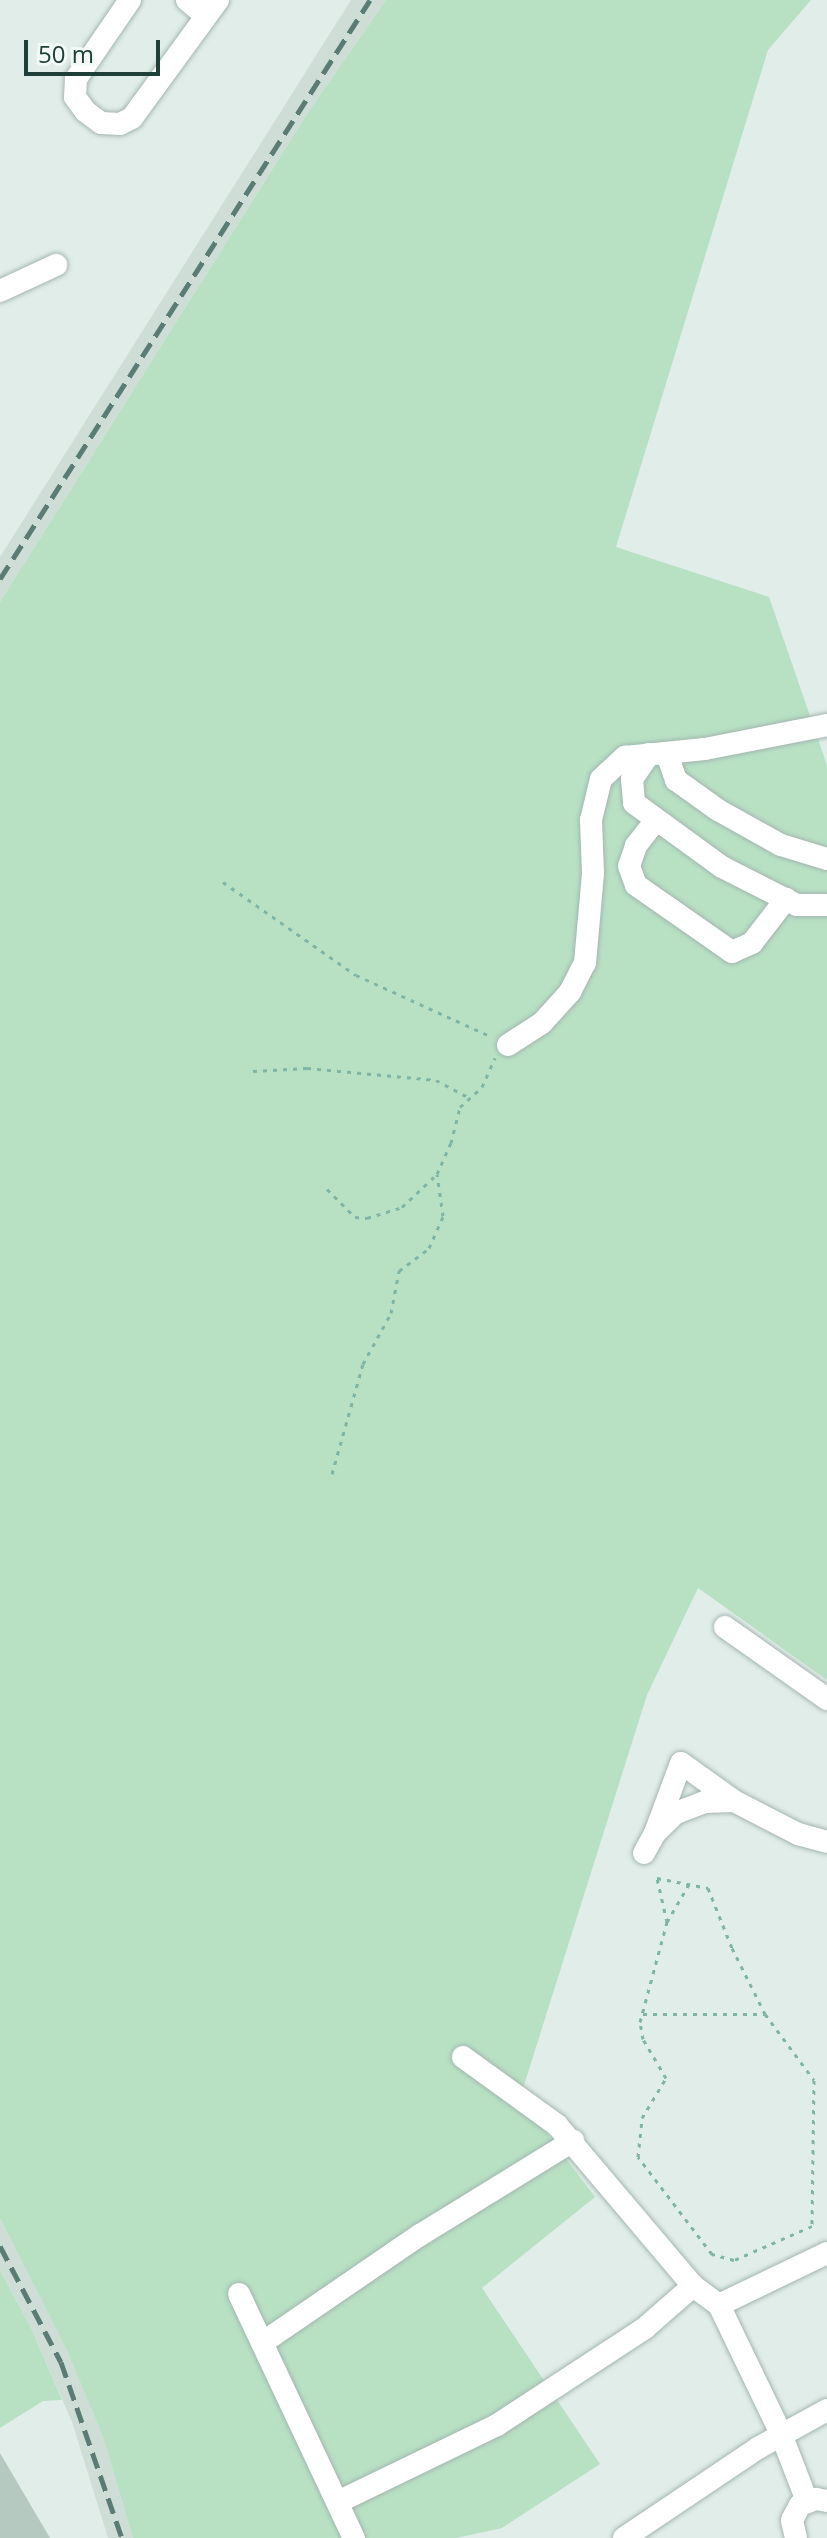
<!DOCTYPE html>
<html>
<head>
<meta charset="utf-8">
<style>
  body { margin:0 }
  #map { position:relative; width:827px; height:2538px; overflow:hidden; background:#e1ede8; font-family:"Open Sans",sans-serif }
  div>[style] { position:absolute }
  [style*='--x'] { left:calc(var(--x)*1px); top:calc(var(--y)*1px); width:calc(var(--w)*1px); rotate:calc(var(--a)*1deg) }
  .built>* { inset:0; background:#cfddd7 }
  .green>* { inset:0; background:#b8e1c4 }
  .building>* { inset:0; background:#b6c9c1 }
  .path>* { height:3px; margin-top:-1.5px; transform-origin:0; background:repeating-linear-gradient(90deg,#7eb5a5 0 4px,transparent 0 10px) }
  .roads { filter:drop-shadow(0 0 2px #a3b6b0) drop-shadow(0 0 2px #a3b6b0) }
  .street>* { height:22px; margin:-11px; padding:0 11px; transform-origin:11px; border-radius:11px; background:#fff }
  .rail>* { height:5px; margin-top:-2.5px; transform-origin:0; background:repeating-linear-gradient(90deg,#5a7c74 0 16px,transparent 0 24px) }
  span { translate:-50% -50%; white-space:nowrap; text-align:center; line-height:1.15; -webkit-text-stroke:8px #f2f9f6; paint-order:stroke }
  .scale { position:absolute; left:24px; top:40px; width:136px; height:36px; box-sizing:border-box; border:4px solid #1f4038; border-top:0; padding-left:10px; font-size:24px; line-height:28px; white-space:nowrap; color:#1f4038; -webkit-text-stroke:6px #f2f9f6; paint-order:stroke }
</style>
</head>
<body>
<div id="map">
  <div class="built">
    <i style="clip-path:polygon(351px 0,386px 0,309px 111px,0 602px,0 557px)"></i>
    <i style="clip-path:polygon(0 2218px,67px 2351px,103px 2437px,133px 2538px,108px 2538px,72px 2422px,31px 2328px,0 2270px)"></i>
  </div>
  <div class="green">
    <i style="clip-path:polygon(386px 0,811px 0,768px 50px,616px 547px,769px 597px,827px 765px,827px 1680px,698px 1588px,647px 1695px,520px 2098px,595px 2197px,482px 2288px,600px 2464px,502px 2528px,456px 2538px,133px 2538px,103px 2437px,67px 2351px,0 2218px,0 602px,309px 111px)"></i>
    <i style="clip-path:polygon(0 2270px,31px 2328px,62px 2400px,43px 2401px,0 2428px)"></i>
  </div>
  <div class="building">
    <i style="clip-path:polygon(0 2453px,50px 2538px,0 2538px)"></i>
  </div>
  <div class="path">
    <i style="--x:223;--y:882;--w:162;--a:35"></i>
    <i style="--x:356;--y:975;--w:147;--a:24.5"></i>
    <i style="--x:253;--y:1071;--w:54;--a:-3.2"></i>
    <i style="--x:307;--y:1068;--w:130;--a:5.3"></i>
    <i style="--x:436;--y:1080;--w:38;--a:28"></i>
    <i style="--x:327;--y:1189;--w:40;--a:45"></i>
    <i style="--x:355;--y:1217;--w:12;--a:5"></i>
    <i style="--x:367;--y:1218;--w:37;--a:-17"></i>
    <i style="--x:402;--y:1207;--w:48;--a:-43.3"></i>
    <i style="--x:332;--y:1474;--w:114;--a:-74.3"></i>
    <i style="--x:363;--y:1364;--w:58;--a:-61.2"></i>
    <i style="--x:391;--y:1313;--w:43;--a:-79.2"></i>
    <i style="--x:399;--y:1271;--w:38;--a:-37"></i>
    <i style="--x:429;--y:1248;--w:35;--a:-66"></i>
    <i style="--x:443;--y:1216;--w:42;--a:-98.1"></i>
    <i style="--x:437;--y:1174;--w:34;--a:-66"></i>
    <i style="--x:451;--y:1143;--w:37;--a:-76"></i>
    <i style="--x:460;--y:1107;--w:30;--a:-42"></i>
    <i style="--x:482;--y:1087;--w:32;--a:-66"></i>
    <i style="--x:657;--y:1878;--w:52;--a:11.1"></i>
    <i style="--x:708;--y:1888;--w:65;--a:68.2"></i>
    <i style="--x:732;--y:1948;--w:74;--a:63.4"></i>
    <i style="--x:765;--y:2014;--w:82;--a:53.4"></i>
    <i style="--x:814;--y:2080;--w:146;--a:90.8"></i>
    <i style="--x:812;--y:2226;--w:85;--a:156.4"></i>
    <i style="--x:734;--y:2260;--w:23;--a:-165"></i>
    <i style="--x:712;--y:2254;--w:122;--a:-127.3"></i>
    <i style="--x:638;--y:2157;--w:39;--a:-84"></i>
    <i style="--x:642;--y:2118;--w:47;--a:-59"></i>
    <i style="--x:666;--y:2078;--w:45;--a:-120.5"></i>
    <i style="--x:643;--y:2039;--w:17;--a:-100"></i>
    <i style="--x:640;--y:2022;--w:104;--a:-74.9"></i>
    <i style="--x:667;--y:1922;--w:45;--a:-102.8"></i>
    <i style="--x:667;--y:1922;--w:44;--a:-59.9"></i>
    <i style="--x:643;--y:2014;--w:122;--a:0"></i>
  </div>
  <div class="roads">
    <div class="street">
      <i style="--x:130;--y:0;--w:96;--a:124.4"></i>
      <i style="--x:76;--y:79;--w:18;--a:93"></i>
      <i style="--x:75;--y:97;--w:17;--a:54"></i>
      <i style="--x:85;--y:111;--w:20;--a:37"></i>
      <i style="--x:101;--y:123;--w:19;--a:3"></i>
      <i style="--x:120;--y:124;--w:13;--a:-27"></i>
      <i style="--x:132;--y:118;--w:146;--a:-53.9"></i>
      <i style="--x:187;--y:0;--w:23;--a:40"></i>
      <i style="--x:0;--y:291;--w:62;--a:-24.9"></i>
      <i style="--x:649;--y:754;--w:30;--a:124"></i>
      <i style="--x:632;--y:779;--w:24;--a:85"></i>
      <i style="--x:634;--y:803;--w:109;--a:36"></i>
      <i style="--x:722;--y:867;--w:84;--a:26.9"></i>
      <i style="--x:797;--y:905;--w:30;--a:0"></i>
      <i style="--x:667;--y:754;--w:28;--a:71"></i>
      <i style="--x:676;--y:780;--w:52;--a:35.5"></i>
      <i style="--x:718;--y:810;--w:72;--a:29.1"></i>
      <i style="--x:781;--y:845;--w:48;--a:16.9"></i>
      <i style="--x:656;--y:820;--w:33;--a:128"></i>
      <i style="--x:636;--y:846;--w:21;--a:109"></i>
      <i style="--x:629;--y:866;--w:20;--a:70"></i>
      <i style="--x:636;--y:885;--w:117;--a:34.9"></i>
      <i style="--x:732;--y:952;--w:22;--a:-24"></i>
      <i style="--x:752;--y:943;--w:56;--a:-52.3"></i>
      <i style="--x:508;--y:1045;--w:40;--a:-32.9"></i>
      <i style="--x:542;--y:1023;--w:42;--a:-47.9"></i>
      <i style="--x:570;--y:992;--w:33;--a:-63"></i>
      <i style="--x:585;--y:963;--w:90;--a:-84.9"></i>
      <i style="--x:593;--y:873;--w:53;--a:-92.2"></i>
      <i style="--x:591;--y:820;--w:42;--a:-76.3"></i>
      <i style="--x:601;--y:779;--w:33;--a:-43"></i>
      <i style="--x:625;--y:757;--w:80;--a:-5.7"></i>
      <i style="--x:705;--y:749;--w:124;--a:-11.1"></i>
      <i style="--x:725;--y:1627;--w:125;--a:35.2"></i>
      <i style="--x:734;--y:1801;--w:72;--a:27.3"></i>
      <i style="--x:798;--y:1834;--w:30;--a:15"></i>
      <i style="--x:644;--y:1853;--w:23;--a:-61"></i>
      <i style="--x:655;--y:1833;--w:29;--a:-44"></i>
      <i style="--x:676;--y:1813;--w:31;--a:-21"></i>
      <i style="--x:705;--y:1802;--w:29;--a:-2"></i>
      <i style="--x:734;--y:1801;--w:65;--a:-144.4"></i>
      <i style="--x:681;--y:1763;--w:75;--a:110.4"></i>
      <i style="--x:463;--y:2057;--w:116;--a:35.9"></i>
      <i style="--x:557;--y:2125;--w:211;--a:49.8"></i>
      <i style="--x:693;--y:2286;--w:32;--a:36"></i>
      <i style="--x:239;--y:2294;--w:270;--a:64.8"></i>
      <i style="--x:719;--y:2305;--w:143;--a:64.3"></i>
      <i style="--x:781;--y:2434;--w:72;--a:68.8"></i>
      <i style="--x:719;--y:2305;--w:120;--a:-25.7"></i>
      <i style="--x:262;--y:2343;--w:191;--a:-34.4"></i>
      <i style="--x:420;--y:2235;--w:180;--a:-31.6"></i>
      <i style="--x:338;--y:2502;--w:177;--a:-25.8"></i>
      <i style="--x:497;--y:2425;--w:177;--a:-33.2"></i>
      <i style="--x:645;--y:2328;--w:64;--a:-41.2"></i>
      <i style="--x:624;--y:2538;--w:161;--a:-33.9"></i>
      <i style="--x:758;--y:2448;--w:79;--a:-28.8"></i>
      <i style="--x:796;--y:2538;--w:18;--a:-103"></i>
      <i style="--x:792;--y:2520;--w:17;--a:-62"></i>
      <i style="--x:800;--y:2505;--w:17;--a:-21"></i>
      <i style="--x:816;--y:2499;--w:11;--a:10"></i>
    </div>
  </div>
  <div class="rail">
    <i style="--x:0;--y:579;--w:687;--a:-57.42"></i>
    <i style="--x:0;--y:2246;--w:131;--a:62.3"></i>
    <i style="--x:61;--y:2362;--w:186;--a:70.9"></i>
  </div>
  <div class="scale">50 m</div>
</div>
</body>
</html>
